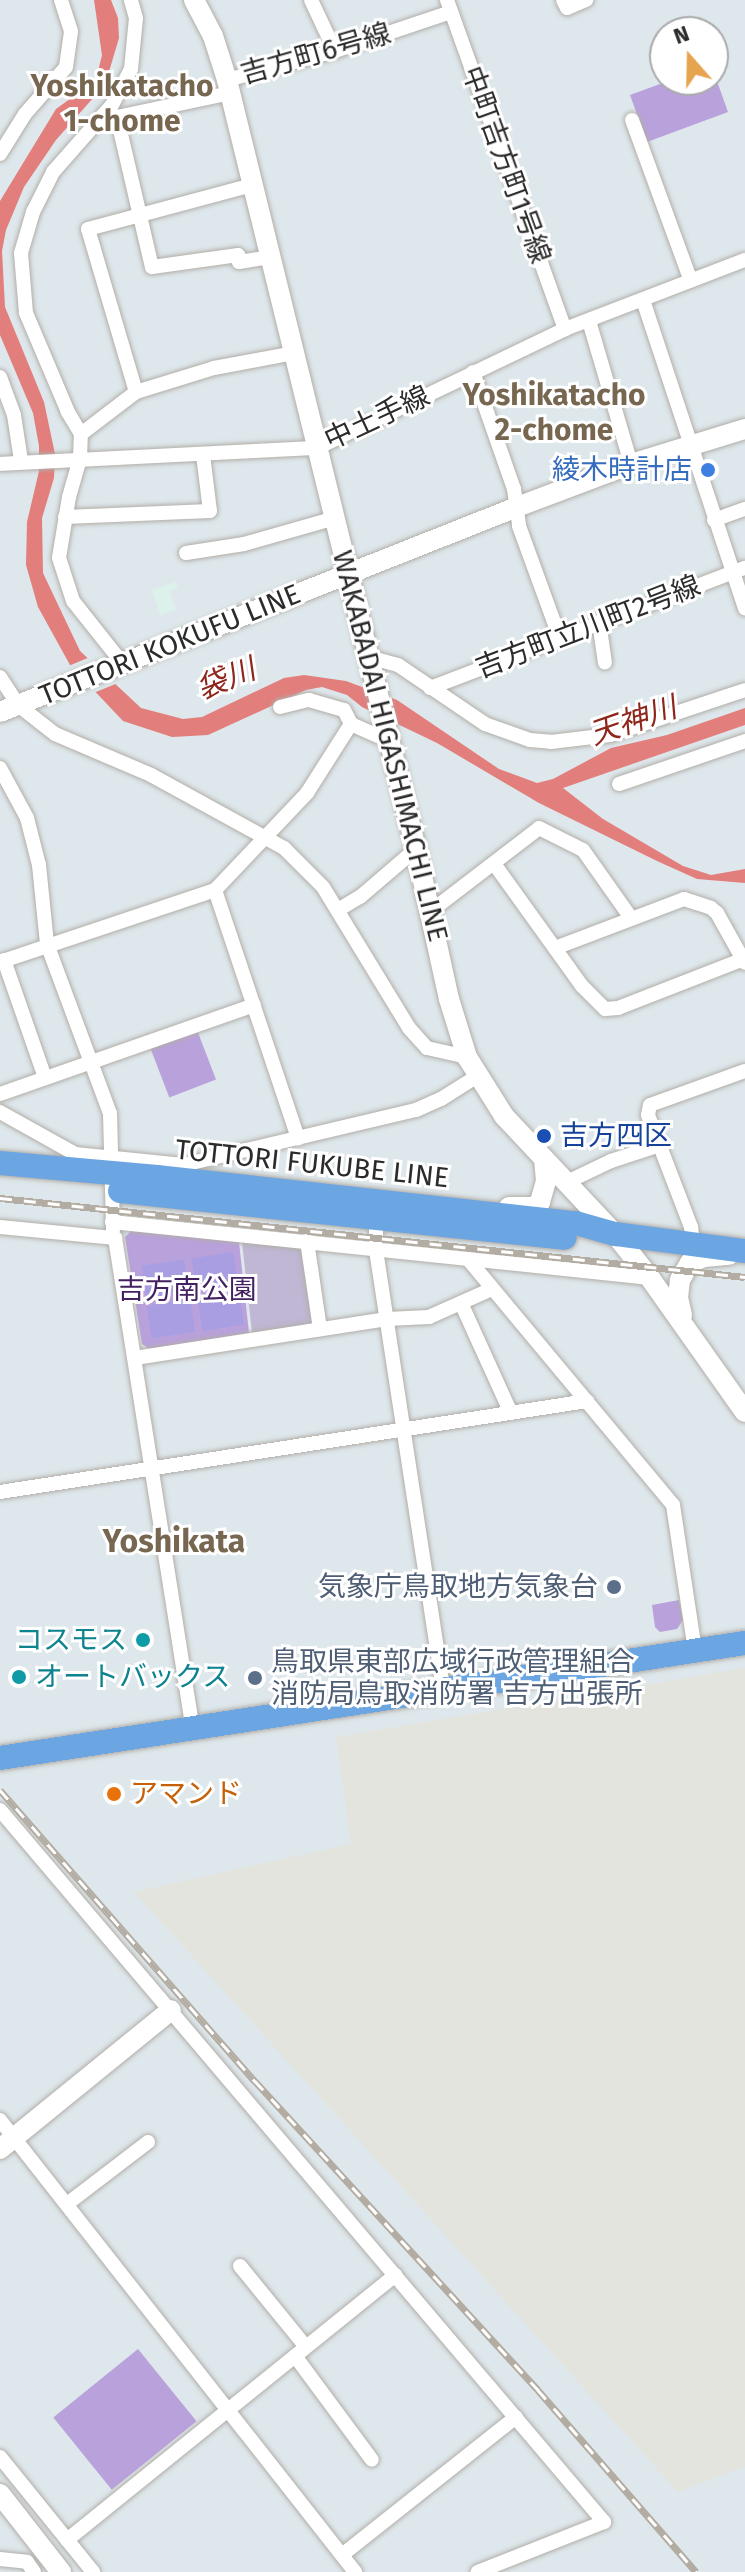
<!DOCTYPE html>
<html>
<head>
<meta charset="utf-8">
<style>
  body { margin:0 }
  #map { position:relative; width:745px; height:2572px; overflow:hidden; background:#dee7eb; font-family:"Fira Sans","Noto Sans JP",sans-serif }
  div>[style] { position:absolute }
  [style*='--x'] { left:calc(var(--x)*1px); top:calc(var(--y)*1px); width:calc(var(--w)*1px); rotate:calc(var(--a)*1deg) }
  .industrial>* { inset:0; background:#e4e4de }
  .medical>* { inset:0; background:#ddf1eb }
  .green>* { inset:0; background:#b9a1dc; transform-origin:0 0 }
  .cemetery>* { inset:0; background:#bfb7d3 }
  .pitch>* { inset:0; background:#a99ee2; transform-origin:0 0 }
  .water>* { inset:0; background:#e27e7c }
  .pier>* { inset:0; background:#dee7eb }
  .roads { filter:drop-shadow(0 0 2px #b2aea8) drop-shadow(0 0 2px #b2aea8) }
  .street>* { height:14px; margin:-7px; padding:0 7px; transform-origin:7px; border-radius:7px; background:#fff }
  .secondary>* { height:20px; margin:-10px; padding:0 10px; transform-origin:10px; border-radius:10px; background:#fff }
  .primary>* { height:24px; margin:-12px; padding:0 12px; transform-origin:12px; border-radius:12px; background:#6ca6e2 }
  .rail>* { height:7px; margin-top:-3.5px; transform-origin:0; background:repeating-linear-gradient(90deg,#fff 0 12px,#b3aca2 0 24px); box-sizing:border-box; border-block:2px solid #b3aca2 }
  .dots>* { width:22px; height:22px; translate:-50% -50%; box-sizing:border-box; border:4px solid #fff; border-radius:50% }
  span { translate:-50% -50%; white-space:nowrap; text-align:center; line-height:1.15; -webkit-text-stroke:6px #fff; paint-order:stroke }
  .street-label { font-size:28px; color:#2b2b2b }
  .shop-label { font-size:28px; color:#366cbe }
  .right { translate:-100% -50%; text-align:right }
  .transit-label { font-size:28px; color:#164399 }
  .left { translate:0 -50%; text-align:left }
  .park-label { font-size:28px; color:#442261 }
  .service-label { font-size:28px; color:#4e5e75 }
  .culture-label { font-size:28px; color:#0d838f }
  .food-label { font-size:28px; color:#c56008 }
  .neighbourhood-label { font-size:30px; color:#776650; font-weight:700 }
  .water-label { font-size:30px; color:#8e261c; font-style:italic }
  .quarter-label { font-size:32px; color:#776650; font-weight:700 }
  .north { position:absolute; left:649px; top:16px; width:80px; height:80px; box-sizing:border-box; background:#fff; border:2px solid #aaa; border-radius:50%; rotate:340deg; font-size:22px; font-weight:700; line-height:32px; text-align:center; color:#2b2b2b }
  .north::after { content:''; display:block; margin:auto; width:28px; height:36px; background:#e7a450; clip-path:polygon(50% 0,100% 100%,50% 72%,0 100%) }
</style>
</head>
<body>
<div id="map">
  <div class="industrial">
    <i style="clip-path:polygon(745px 1668px,745px 2466px,678px 2492px,134px 1892px,351px 1844px,336px 1737px)"></i>
  </div>
  <div class="medical">
    <i style="clip-path:polygon(176px 582px,178px 588px,169px 591px,176px 610px,160px 615px,152px 590px)"></i>
  </div>
  <div class="green">
    <i style="clip-path:polygon(713px 70px,728px 112px,647px 142px,630px 95px,671px 80px,713px 80px)"></i>
    <i style="left:197px;top:1030px;width:53px;height:50px;rotate:69deg"></i>
    <i style="clip-path:polygon(131px 1231px,239px 1242px,249px 1333px,149px 1349px,142px 1344px,125px 1237px)"></i>
    <i style="clip-path:polygon(679px 1600px,683px 1620px,677px 1629px,660px 1632px,655px 1627px,652px 1605px)"></i>
    <i style="left:138px;top:2349px;width:93px;height:109px;rotate:51deg"></i>
  </div>
  <div class="cemetery">
    <i style="clip-path:polygon(242px 1242px,303px 1247px,314px 1323px,252px 1333px)"></i>
  </div>
  <div class="pitch">
    <i style="left:233px;top:1252px;width:32px;height:42px;rotate:81deg"></i>
    <i style="left:184px;top:1259px;width:33px;height:43px;rotate:81deg"></i>
    <i style="left:239px;top:1292px;width:33px;height:42px;rotate:81deg"></i>
    <i style="left:190px;top:1299px;width:33px;height:44px;rotate:81deg"></i>
  </div>
  <div class="water">
    <i style="clip-path:polygon(94px 0,111px 0,118px 18px,119px 38px,108px 75px,94px 97px,56px 140px,24px 187px,6px 230px,2px 251px,5px 307px,44px 402px,55px 454px,54px 478px,42px 518px,43px 573px,80px 651px,141px 708px,183px 719px,202px 717px,284px 678px,304px 675px,346px 681px,397px 700px,499px 769px,537px 783px,553px 779px,611px 748px,667px 735px,745px 708px,745px 725px,563px 788px,603px 819px,683px 866px,711px 875px,745px 869px,745px 883px,697px 879px,657px 861px,539px 803px,437px 743px,362px 707px,347px 695px,322px 687px,306px 690px,208px 735px,172px 737px,123px 721px,70px 665px,38px 607px,26px 565px,27px 522px,39px 471px,39px 446px,33px 413px,0 335px,0 201px,56px 109px,96px 80px,102px 55px)"></i>
  </div>
  <div class="pier">
    <i style="clip-path:polygon(90px 657px,118px 683px,91px 694px,66px 667px)"></i>
  </div>
  <div class="roads">
    <div class="street">
      <i style="--x:311;--y:0;--w:56;--a:64.8"></i>
      <i style="--x:447;--y:0;--w:350;--a:70.3"></i>
      <i style="--x:563;--y:0;--w:9;--a:63"></i>
      <i style="--x:567;--y:8;--w:21;--a:-23"></i>
      <i style="--x:227;--y:80;--w:112;--a:-15"></i>
      <i style="--x:335;--y:51;--w:122;--a:-18.6"></i>
      <i style="--x:230;--y:93;--w:116;--a:168"></i>
      <i style="--x:117;--y:117;--w:154;--a:76.9"></i>
      <i style="--x:152;--y:267;--w:87;--a:-7.9"></i>
      <i style="--x:238;--y:255;--w:7;--a:82"></i>
      <i style="--x:239;--y:262;--w:31;--a:-9"></i>
      <i style="--x:632;--y:120;--w:171;--a:69.9"></i>
      <i style="--x:0;--y:154;--w:47;--a:-58"></i>
      <i style="--x:25;--y:114;--w:62;--a:-48.9"></i>
      <i style="--x:66;--y:67;--w:36;--a:-82"></i>
      <i style="--x:71;--y:31;--w:33;--a:-108"></i>
      <i style="--x:643;--y:300;--w:325;--a:71.7"></i>
      <i style="--x:589;--y:321;--w:149;--a:73.6"></i>
      <i style="--x:473;--y:372;--w:124;--a:70.7"></i>
      <i style="--x:514;--y:489;--w:37;--a:82"></i>
      <i style="--x:519;--y:526;--w:117;--a:70"></i>
      <i style="--x:0;--y:377;--w:40;--a:69.8"></i>
      <i style="--x:14;--y:415;--w:47;--a:81.3"></i>
      <i style="--x:136;--y:392;--w:170;--a:-106.4"></i>
      <i style="--x:88;--y:229;--w:170;--a:-15"></i>
      <i style="--x:81;--y:434;--w:26;--a:-121"></i>
      <i style="--x:68;--y:412;--w:108;--a:-113"></i>
      <i style="--x:26;--y:313;--w:60;--a:-94.8"></i>
      <i style="--x:21;--y:253;--w:43;--a:-73.7"></i>
      <i style="--x:33;--y:212;--w:45;--a:-63.4"></i>
      <i style="--x:53;--y:172;--w:89;--a:-48.6"></i>
      <i style="--x:112;--y:105;--w:41;--a:-62.2"></i>
      <i style="--x:131;--y:69;--w:51;--a:-84.4"></i>
      <i style="--x:136;--y:18;--w:19;--a:-106"></i>
      <i style="--x:0;--y:464;--w:317;--a:-2.9"></i>
      <i style="--x:317;--y:448;--w:275;--a:-25.6"></i>
      <i style="--x:565;--y:329;--w:193;--a:-21"></i>
      <i style="--x:65;--y:517;--w:145;--a:-2.4"></i>
      <i style="--x:210;--y:511;--w:56;--a:-97.1"></i>
      <i style="--x:714;--y:520;--w:33;--a:-20"></i>
      <i style="--x:186;--y:553;--w:59;--a:-8.8"></i>
      <i style="--x:244;--y:544;--w:95;--a:-15.9"></i>
      <i style="--x:599;--y:622;--w:41;--a:81.7"></i>
      <i style="--x:368;--y:657;--w:31;--a:15"></i>
      <i style="--x:398;--y:665;--w:105;--a:34.1"></i>
      <i style="--x:485;--y:724;--w:48;--a:19.6"></i>
      <i style="--x:530;--y:740;--w:21;--a:5"></i>
      <i style="--x:551;--y:742;--w:59;--a:-6.8"></i>
      <i style="--x:610;--y:735;--w:142;--a:-18.4"></i>
      <i style="--x:123;--y:664;--w:80;--a:-128.4"></i>
      <i style="--x:73;--y:601;--w:45;--a:-108"></i>
      <i style="--x:59;--y:558;--w:62;--a:-80.7"></i>
      <i style="--x:69;--y:497;--w:40;--a:-74"></i>
      <i style="--x:80;--y:459;--w:25;--a:-88"></i>
      <i style="--x:81;--y:434;--w:69;--a:-37.4"></i>
      <i style="--x:136;--y:392;--w:82;--a:-17.1"></i>
      <i style="--x:214;--y:368;--w:81;--a:-10.6"></i>
      <i style="--x:0;--y:677;--w:33;--a:57"></i>
      <i style="--x:18;--y:705;--w:47;--a:38.1"></i>
      <i style="--x:55;--y:734;--w:104;--a:23.1"></i>
      <i style="--x:151;--y:775;--w:152;--a:28.8"></i>
      <i style="--x:284;--y:848;--w:55;--a:45"></i>
      <i style="--x:323;--y:887;--w:165;--a:58.6"></i>
      <i style="--x:409;--y:1028;--w:27;--a:48"></i>
      <i style="--x:427;--y:1048;--w:41;--a:12.7"></i>
      <i style="--x:430;--y:688;--w:337;--a:-20.9"></i>
      <i style="--x:280;--y:707;--w:30;--a:-14"></i>
      <i style="--x:309;--y:700;--w:36;--a:16"></i>
      <i style="--x:344;--y:710;--w:16;--a:63"></i>
      <i style="--x:0;--y:768;--w:57;--a:61.6"></i>
      <i style="--x:27;--y:818;--w:49;--a:75.7"></i>
      <i style="--x:39;--y:865;--w:79;--a:84.2"></i>
      <i style="--x:47;--y:944;--w:180;--a:69.6"></i>
      <i style="--x:110;--y:1113;--w:117;--a:88.5"></i>
      <i style="--x:619;--y:784;--w:133;--a:-18.8"></i>
      <i style="--x:495;--y:865;--w:149;--a:54.3"></i>
      <i style="--x:582;--y:986;--w:33;--a:45"></i>
      <i style="--x:605;--y:1009;--w:13;--a:-4"></i>
      <i style="--x:618;--y:1008;--w:135;--a:-21.3"></i>
      <i style="--x:215;--y:890;--w:262;--a:71.5"></i>
      <i style="--x:338;--y:910;--w:26;--a:-31"></i>
      <i style="--x:360;--y:897;--w:74;--a:-40.6"></i>
      <i style="--x:431;--y:911;--w:136;--a:-37.5"></i>
      <i style="--x:539;--y:828;--w:49;--a:26.6"></i>
      <i style="--x:583;--y:850;--w:83;--a:54.8"></i>
      <i style="--x:555;--y:948;--w:138;--a:-20.8"></i>
      <i style="--x:684;--y:899;--w:28;--a:18"></i>
      <i style="--x:711;--y:908;--w:8;--a:40"></i>
      <i style="--x:717;--y:913;--w:57;--a:60.8"></i>
      <i style="--x:4;--y:960;--w:125;--a:70.8"></i>
      <i style="--x:0;--y:962;--w:227;--a:-18.5"></i>
      <i style="--x:215;--y:890;--w:134;--a:-46.5"></i>
      <i style="--x:307;--y:793;--w:82;--a:-57.5"></i>
      <i style="--x:351;--y:724;--w:42;--a:24.1"></i>
      <i style="--x:0;--y:1094;--w:269;--a:-19.3"></i>
      <i style="--x:0;--y:1112;--w:86;--a:29.2"></i>
      <i style="--x:75;--y:1154;--w:109;--a:5.8"></i>
      <i style="--x:183;--y:1165;--w:239;--a:-13.3"></i>
      <i style="--x:416;--y:1110;--w:27;--a:-24"></i>
      <i style="--x:441;--y:1099;--w:41;--a:-32.2"></i>
      <i style="--x:567;--y:1182;--w:49;--a:-25.5"></i>
      <i style="--x:611;--y:1161;--w:52;--a:-18.1"></i>
      <i style="--x:376;--y:1219;--w:31;--a:90"></i>
      <i style="--x:376;--y:1250;--w:445;--a:81.3"></i>
      <i style="--x:112;--y:1222;--w:541;--a:5.94"></i>
      <i style="--x:0;--y:1227;--w:116;--a:5.5"></i>
      <i style="--x:115;--y:1238;--w:497;--a:81"></i>
      <i style="--x:307;--y:1241;--w:89;--a:81.6"></i>
      <i style="--x:693;--y:1245;--w:18;--a:-96"></i>
      <i style="--x:691;--y:1227;--w:120;--a:-111"></i>
      <i style="--x:648;--y:1115;--w:10;--a:-79"></i>
      <i style="--x:650;--y:1105;--w:101;--a:-19.7"></i>
      <i style="--x:468;--y:1259;--w:320;--a:50.2"></i>
      <i style="--x:673;--y:1505;--w:148;--a:81.4"></i>
      <i style="--x:461;--y:1303;--w:121;--a:65.6"></i>
      <i style="--x:135;--y:1358;--w:255;--a:-8.8"></i>
      <i style="--x:387;--y:1319;--w:42;--a:-2.7"></i>
      <i style="--x:429;--y:1317;--w:69;--a:-24"></i>
      <i style="--x:0;--y:1492;--w:594;--a:-8.81"></i>
      <i style="--x:0;--y:1810;--w:934;--a:49.69"></i>
      <i style="--x:604;--y:2522;--w:136;--a:158.4"></i>
      <i style="--x:0;--y:2120;--w:575;--a:51.85"></i>
      <i style="--x:67;--y:2204;--w:102;--a:-37.4"></i>
      <i style="--x:240;--y:2266;--w:104;--a:50.8"></i>
      <i style="--x:295;--y:2356;--w:129;--a:53.5"></i>
      <i style="--x:0;--y:2457;--w:148;--a:51"></i>
      <i style="--x:67;--y:2540;--w:422;--a:-38.9"></i>
      <i style="--x:342;--y:2555;--w:222;--a:-38.4"></i>
      <i style="--x:0;--y:2559;--w:27;--a:6"></i>
      <i style="--x:27;--y:2562;--w:12;--a:55"></i>
    </div>
    <div class="secondary">
      <i style="--x:194;--y:0;--w:41;--a:62.2"></i>
      <i style="--x:213;--y:36;--w:46;--a:72.3"></i>
      <i style="--x:227;--y:80;--w:792;--a:76.19"></i>
      <i style="--x:416;--y:849;--w:154;--a:77.6"></i>
      <i style="--x:449;--y:999;--w:61;--a:72.8"></i>
      <i style="--x:467;--y:1057;--w:70;--a:57.9"></i>
      <i style="--x:504;--y:1116;--w:162;--a:46.8"></i>
      <i style="--x:615;--y:1234;--w:56;--a:51.5"></i>
      <i style="--x:650;--y:1278;--w:164;--a:54.7"></i>
      <i style="--x:0;--y:712;--w:556;--a:-21.63"></i>
      <i style="--x:517;--y:507;--w:122;--a:-20.7"></i>
      <i style="--x:631;--y:464;--w:119;--a:-17.1"></i>
      <i style="--x:509;--y:1207;--w:25;--a:0"></i>
      <i style="--x:534;--y:1207;--w:8;--a:-40"></i>
      <i style="--x:540;--y:1202;--w:22;--a:-74"></i>
      <i style="--x:546;--y:1181;--w:22;--a:-95"></i>
      <i style="--x:682;--y:1315;--w:17;--a:-103"></i>
      <i style="--x:678;--y:1298;--w:18;--a:-84"></i>
      <i style="--x:680;--y:1280;--w:20;--a:-60"></i>
      <i style="--x:690;--y:1263;--w:15;--a:-23"></i>
      <i style="--x:704;--y:1257;--w:25;--a:-5"></i>
      <i style="--x:0;--y:2149;--w:220;--a:-39.1"></i>
      <i style="--x:0;--y:2494;--w:99;--a:52"></i>
    </div>
    <div class="primary">
      <i style="--x:0;--y:1163;--w:158;--a:5.1"></i>
      <i style="--x:157;--y:1177;--w:422;--a:6.3"></i>
      <i style="--x:576;--y:1223;--w:41;--a:15.8"></i>
      <i style="--x:615;--y:1234;--w:131;--a:7.5"></i>
      <i style="--x:120;--y:1191;--w:447;--a:6"></i>
      <i style="--x:0;--y:1758;--w:754;--a:-8.78"></i>
    </div>
  </div>
  <div class="rail">
    <i style="--x:0;--y:1198;--w:749;--a:6.05"></i>
    <i style="--x:0;--y:1790;--w:387;--a:48.8"></i>
    <i style="--x:255;--y:2081;--w:419;--a:47.5"></i>
    <i style="--x:538;--y:2390;--w:241;--a:49"></i>
  </div>
  <div class="dots">
    <i style="left:708px;top:470px;background:#3f7fe0"></i>
    <i style="left:544px;top:1136px;background:#1a4fb4"></i>
    <i style="left:614px;top:1587px;background:#5c6f8a"></i>
    <i style="left:143px;top:1640px;background:#0f9aa8"></i>
    <i style="left:19px;top:1677px;background:#0f9aa8"></i>
    <i style="left:255px;top:1678px;background:#5c6f8a"></i>
    <i style="left:114px;top:1794px;background:#e8710a"></i>
  </div>
  <div class="street-label">
    <span style="left:316px;top:54px;rotate:-16deg">吉方町6号線</span>
    <span style="left:506px;top:165px;rotate:70deg">中町吉方町1号線</span>
    <span style="left:377px;top:418px;rotate:-25deg">中土手線</span>
    <span style="left:588px;top:627px;rotate:-21deg">吉方町立川町2号線</span>
    <span style="left:170px;top:645px;rotate:-22deg">TOTTORI KOKUFU LINE</span>
    <span style="left:390px;top:746px;rotate:76deg">WAKABADAI HIGASHIMACHI LINE</span>
    <span style="left:312px;top:1164px;rotate:6deg">TOTTORI FUKUBE LINE</span>
  </div>
  <div class="shop-label">
    <span class="right" style="left:692px;top:470px">綾木時計店</span>
  </div>
  <div class="transit-label">
    <span class="left" style="left:560px;top:1136px">吉方四区</span>
  </div>
  <div class="park-label">
    <span style="left:187px;top:1290px">吉方南公園</span>
  </div>
  <div class="service-label">
    <span class="right" style="left:598px;top:1587px">気象庁鳥取地方気象台</span>
    <span class="left" style="left:271px;top:1678px">鳥取県東部広域行政管理組合<br>消防局鳥取消防署 吉方出張所</span>
  </div>
  <div class="culture-label">
    <span class="right" style="left:127px;top:1640px">コスモス</span>
    <span class="left" style="left:35px;top:1677px">オートバックス</span>
  </div>
  <div class="food-label">
    <span class="left" style="left:130px;top:1794px">アマンド</span>
  </div>
  <div class="neighbourhood-label">
    <span style="left:122px;top:103px">Yoshikatacho<br>1-chome</span>
    <span style="left:554px;top:412px">Yoshikatacho<br>2-chome</span>
  </div>
  <div class="water-label">
    <span style="left:226px;top:679px;rotate:-22deg">袋川</span>
    <span style="left:633px;top:721px;rotate:-19deg">天神川</span>
  </div>
  <div class="quarter-label">
    <span style="left:174px;top:1541px">Yoshikata</span>
  </div>
  <div class="north">N</div>
</div>
</body>
</html>
